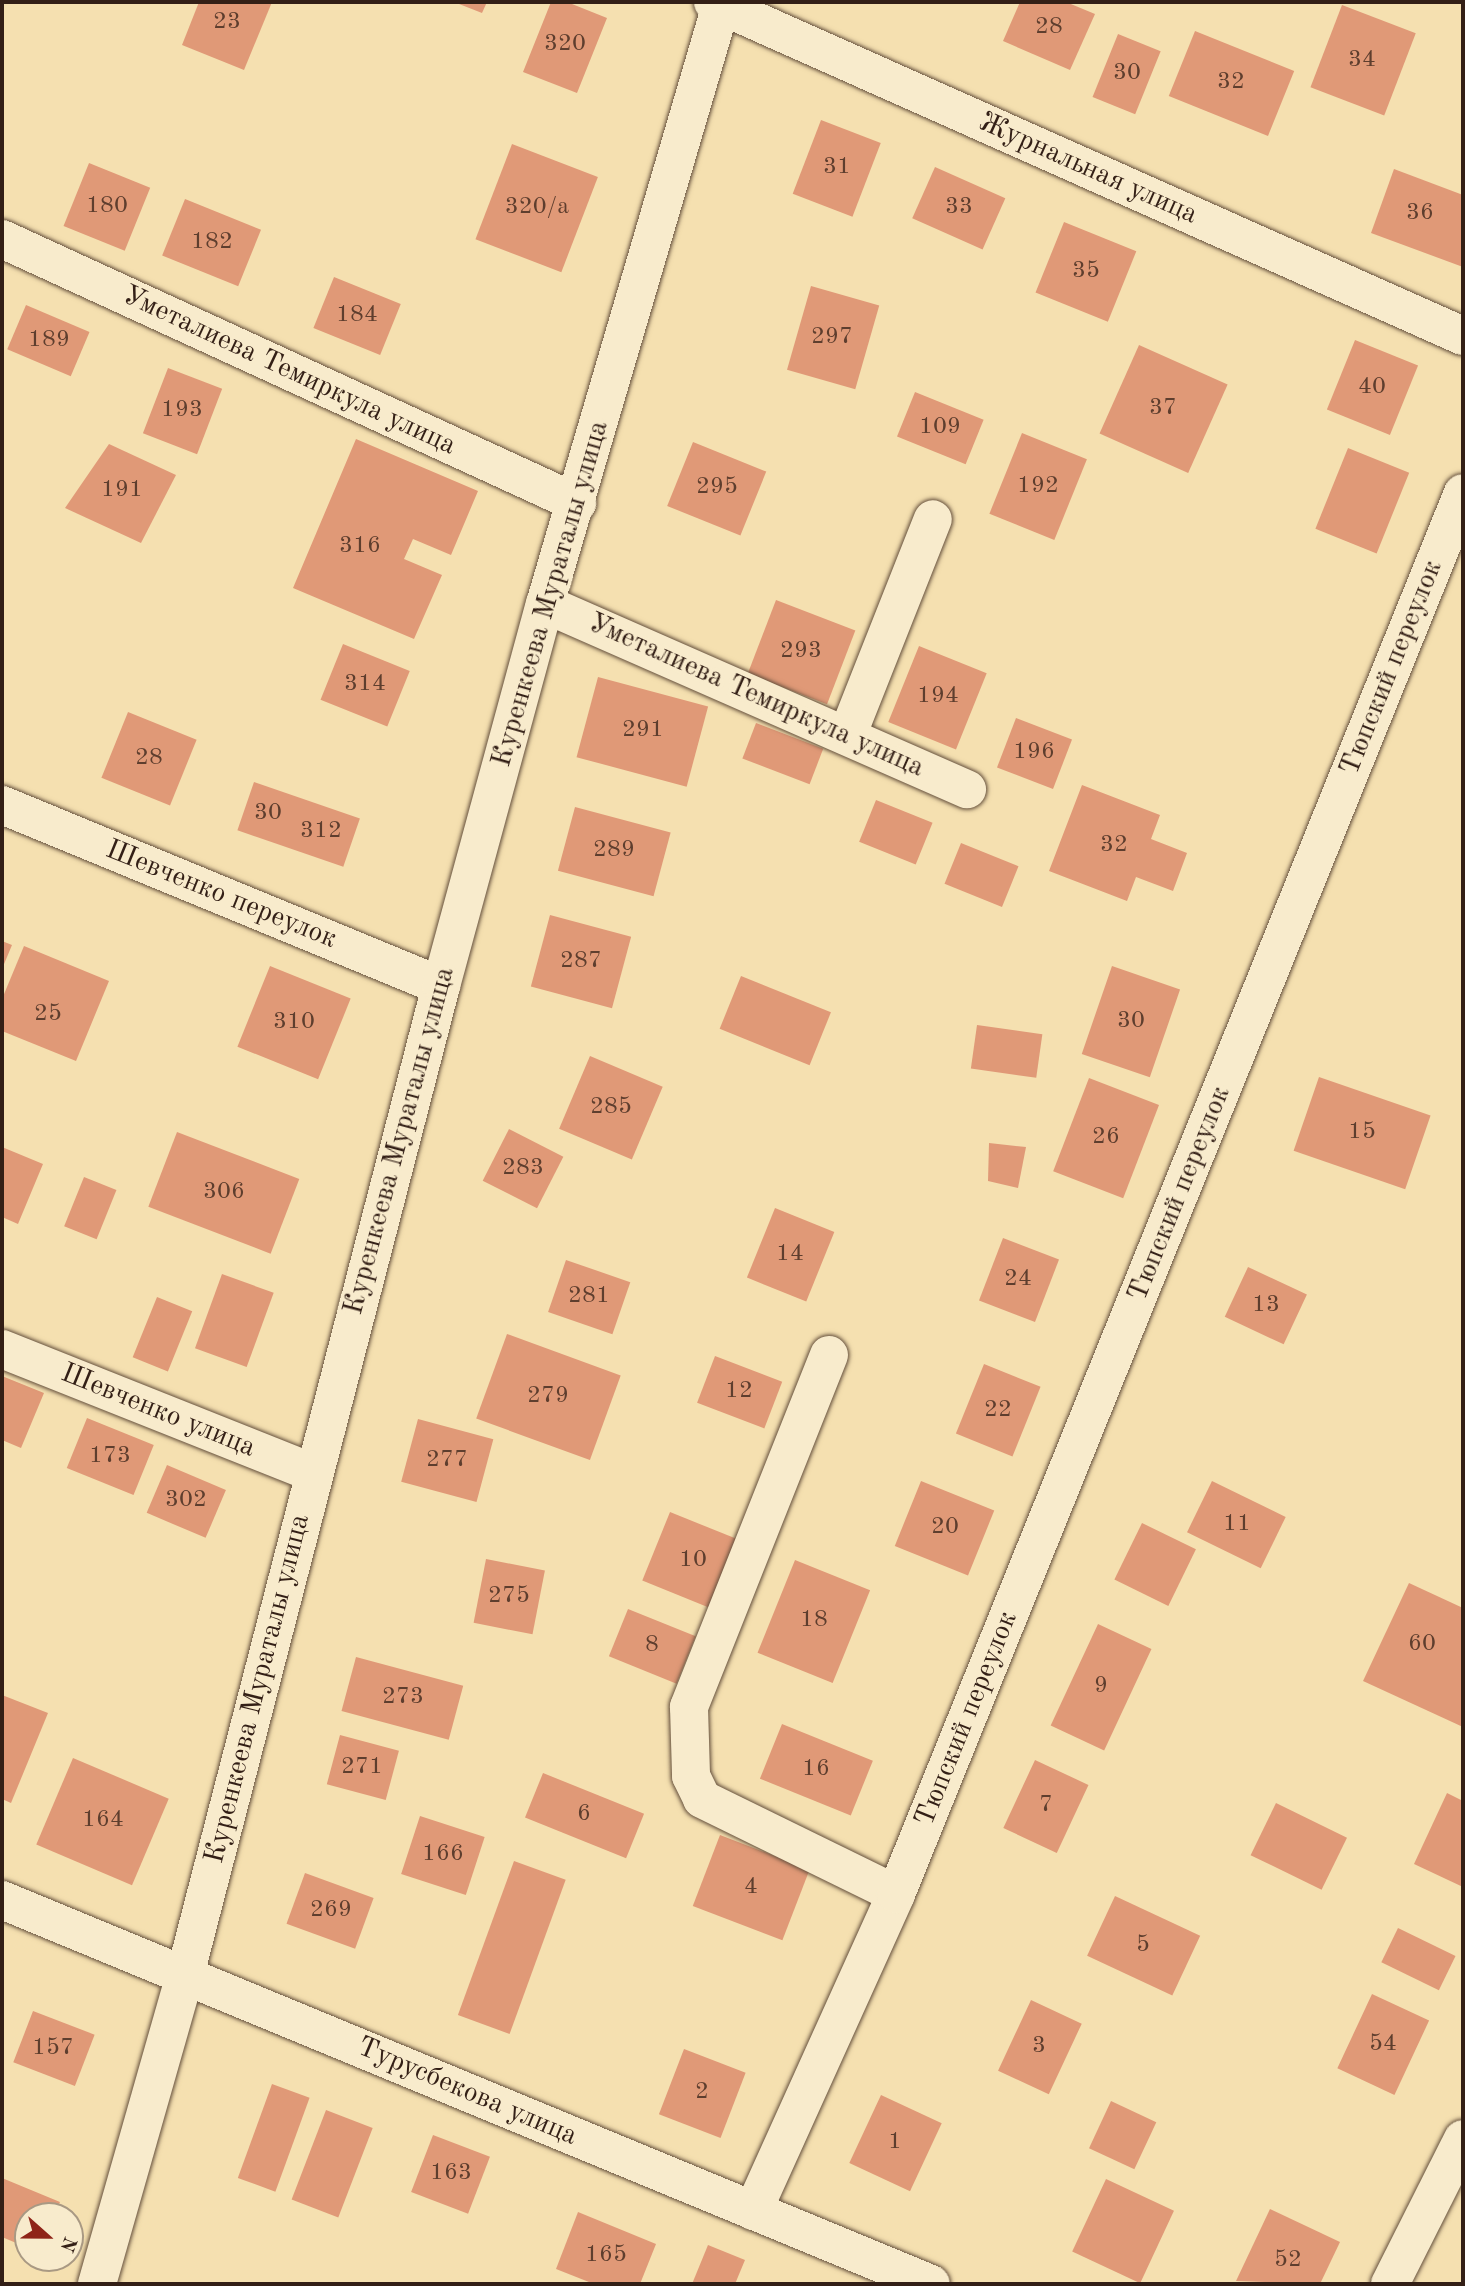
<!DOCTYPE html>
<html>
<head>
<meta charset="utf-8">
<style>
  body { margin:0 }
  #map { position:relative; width:1465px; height:2286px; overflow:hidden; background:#f5e0b0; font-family:"Old Standard TT",serif }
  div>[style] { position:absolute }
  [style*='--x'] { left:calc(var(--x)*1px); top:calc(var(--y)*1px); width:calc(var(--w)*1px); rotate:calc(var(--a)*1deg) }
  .building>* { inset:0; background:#e09977; transform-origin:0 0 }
  .roads { filter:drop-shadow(0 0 2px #644f3c) drop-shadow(0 0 2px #644f3c) }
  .street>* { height:38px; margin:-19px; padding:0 19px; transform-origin:19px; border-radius:19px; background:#f8ebcc }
  .secondary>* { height:38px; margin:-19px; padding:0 19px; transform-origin:19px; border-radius:19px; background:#f8ebcc }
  span { translate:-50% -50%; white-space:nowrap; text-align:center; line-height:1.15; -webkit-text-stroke:7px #f8ebcc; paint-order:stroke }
  .number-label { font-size:24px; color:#5e3e2e }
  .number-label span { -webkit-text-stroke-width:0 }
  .street-label { font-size:28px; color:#331f16 }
  .frame { position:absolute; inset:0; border:4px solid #331f16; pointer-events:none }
  .north { position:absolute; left:14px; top:2202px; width:70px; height:70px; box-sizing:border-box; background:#f8ebcc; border:2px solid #a99983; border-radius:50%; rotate:111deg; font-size:19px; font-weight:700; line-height:28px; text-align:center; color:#331f16 }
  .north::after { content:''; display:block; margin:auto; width:24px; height:32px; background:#8f2418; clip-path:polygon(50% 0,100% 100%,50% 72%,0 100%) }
</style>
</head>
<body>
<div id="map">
  <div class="building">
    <i style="clip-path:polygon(199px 2px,272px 2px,244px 70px,182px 45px)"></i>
    <i style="clip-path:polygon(454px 2px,487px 2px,482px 13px)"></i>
    <i style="clip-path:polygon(551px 2px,567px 2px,607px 18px,577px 93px,523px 72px)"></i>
    <i style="clip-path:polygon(1020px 2px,1066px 2px,1095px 14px,1070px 70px,1003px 41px)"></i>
    <i style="left:1342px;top:5px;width:79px;height:88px;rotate:21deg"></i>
    <i style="left:1195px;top:31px;width:107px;height:70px;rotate:22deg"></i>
    <i style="left:1118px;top:34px;width:46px;height:68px;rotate:22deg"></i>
    <i style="left:821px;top:120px;width:64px;height:79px;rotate:21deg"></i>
    <i style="left:512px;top:144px;width:92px;height:102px;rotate:21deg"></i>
    <i style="left:89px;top:163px;width:66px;height:68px;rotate:22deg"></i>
    <i style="left:935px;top:167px;width:77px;height:56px;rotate:24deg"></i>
    <i style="clip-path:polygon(1394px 169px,1463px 195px,1463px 267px,1371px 233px)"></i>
    <i style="left:185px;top:199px;width:82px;height:61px;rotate:22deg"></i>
    <i style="left:1064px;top:222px;width:78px;height:76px;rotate:22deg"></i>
    <i style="left:334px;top:277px;width:72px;height:55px;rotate:22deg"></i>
    <i style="left:811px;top:286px;width:71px;height:87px;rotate:16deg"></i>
    <i style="left:26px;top:305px;width:69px;height:48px;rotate:23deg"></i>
    <i style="left:1355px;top:340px;width:68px;height:75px;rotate:22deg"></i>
    <i style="left:1139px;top:345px;width:97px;height:97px;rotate:24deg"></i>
    <i style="left:168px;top:368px;width:58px;height:70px;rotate:21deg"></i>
    <i style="left:915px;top:392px;width:74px;height:48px;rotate:22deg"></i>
    <i style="left:1022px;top:433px;width:70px;height:87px;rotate:22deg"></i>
    <i style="clip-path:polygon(356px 439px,478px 491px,451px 555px,413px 539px,404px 559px,442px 575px,414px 639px,293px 588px)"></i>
    <i style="left:693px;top:442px;width:79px;height:69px;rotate:22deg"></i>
    <i style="clip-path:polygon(109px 444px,176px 475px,141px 543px,65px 508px)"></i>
    <i style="left:1348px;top:448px;width:66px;height:87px;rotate:22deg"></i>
    <i style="left:776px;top:600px;width:85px;height:79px;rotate:21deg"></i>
    <i style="left:343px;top:644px;width:72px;height:60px;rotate:22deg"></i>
    <i style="left:919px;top:646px;width:73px;height:82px;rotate:22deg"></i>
    <i style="left:598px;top:677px;width:114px;height:83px;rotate:15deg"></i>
    <i style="left:128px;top:712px;width:74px;height:71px;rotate:22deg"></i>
    <i style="left:1016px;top:718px;width:60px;height:53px;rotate:21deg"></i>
    <i style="left:756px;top:723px;width:72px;height:38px;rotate:21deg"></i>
    <i style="left:254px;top:782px;width:112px;height:51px;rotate:19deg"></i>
    <i style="clip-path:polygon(1082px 785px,1160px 815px,1151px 839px,1187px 853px,1173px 891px,1136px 877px,1127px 901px,1049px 871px)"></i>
    <i style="left:876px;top:800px;width:61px;height:45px;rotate:22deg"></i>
    <i style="left:575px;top:807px;width:99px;height:66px;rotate:15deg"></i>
    <i style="left:961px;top:843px;width:62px;height:44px;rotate:22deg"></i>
    <i style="left:550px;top:915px;width:84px;height:74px;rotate:15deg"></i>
    <i style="clip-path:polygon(2px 941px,12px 945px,2px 969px)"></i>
    <i style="clip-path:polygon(24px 946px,109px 981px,76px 1061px,2px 1031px,2px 999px)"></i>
    <i style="left:270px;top:966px;width:87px;height:87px;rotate:22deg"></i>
    <i style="left:1112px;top:966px;width:72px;height:93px;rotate:19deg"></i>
    <i style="left:741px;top:976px;width:97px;height:57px;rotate:22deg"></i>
    <i style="left:977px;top:1025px;width:66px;height:44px;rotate:8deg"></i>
    <i style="left:590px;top:1056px;width:79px;height:79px;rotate:23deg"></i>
    <i style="left:1319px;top:1077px;width:118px;height:78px;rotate:19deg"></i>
    <i style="left:1089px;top:1078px;width:75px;height:100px;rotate:21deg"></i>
    <i style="left:509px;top:1129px;width:61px;height:58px;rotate:27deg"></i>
    <i style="left:177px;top:1132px;width:131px;height:80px;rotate:21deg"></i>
    <i style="clip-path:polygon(989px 1143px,1026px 1147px,1018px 1188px,988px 1181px)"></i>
    <i style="clip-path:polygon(2px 1147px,43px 1164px,18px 1224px,2px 1217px)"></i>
    <i style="left:84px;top:1177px;width:35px;height:53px;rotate:22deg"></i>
    <i style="left:775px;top:1208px;width:64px;height:75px;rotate:22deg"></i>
    <i style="left:1003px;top:1238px;width:60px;height:67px;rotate:21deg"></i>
    <i style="left:566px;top:1260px;width:68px;height:55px;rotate:19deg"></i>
    <i style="left:1248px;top:1267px;width:65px;height:55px;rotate:25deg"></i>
    <i style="left:222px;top:1274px;width:55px;height:79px;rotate:20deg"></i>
    <i style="left:157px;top:1297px;width:38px;height:65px;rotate:22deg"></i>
    <i style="left:507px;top:1334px;width:121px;height:90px;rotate:20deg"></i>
    <i style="left:715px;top:1356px;width:72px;height:50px;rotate:21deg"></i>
    <i style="left:984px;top:1364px;width:61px;height:75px;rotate:22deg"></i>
    <i style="clip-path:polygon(2px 1376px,44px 1393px,21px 1448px,2px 1440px)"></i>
    <i style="left:87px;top:1418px;width:72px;height:54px;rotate:22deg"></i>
    <i style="left:418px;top:1419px;width:78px;height:65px;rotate:15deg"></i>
    <i style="left:167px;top:1465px;width:64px;height:52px;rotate:23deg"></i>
    <i style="left:921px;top:1481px;width:79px;height:70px;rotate:22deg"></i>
    <i style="left:1212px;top:1481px;width:82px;height:57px;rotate:26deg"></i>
    <i style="left:670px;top:1512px;width:79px;height:74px;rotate:22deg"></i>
    <i style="left:1142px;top:1523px;width:60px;height:63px;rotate:26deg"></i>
    <i style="left:486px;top:1559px;width:60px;height:65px;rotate:11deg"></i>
    <i style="left:795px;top:1560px;width:81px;height:100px;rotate:22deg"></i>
    <i style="clip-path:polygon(1409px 1583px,1463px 1608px,1463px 1727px,1363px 1681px)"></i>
    <i style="left:628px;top:1609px;width:73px;height:51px;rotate:22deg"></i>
    <i style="left:1098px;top:1624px;width:59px;height:112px;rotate:25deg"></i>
    <i style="left:356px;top:1657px;width:111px;height:56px;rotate:15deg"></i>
    <i style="clip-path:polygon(2px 1695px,48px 1713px,11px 1803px,2px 1799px)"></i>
    <i style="left:782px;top:1724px;width:98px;height:59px;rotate:22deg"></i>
    <i style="left:340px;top:1735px;width:61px;height:51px;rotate:15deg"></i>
    <i style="left:73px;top:1758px;width:104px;height:94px;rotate:23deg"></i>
    <i style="left:1035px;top:1760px;width:59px;height:75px;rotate:25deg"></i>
    <i style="left:543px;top:1773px;width:109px;height:48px;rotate:22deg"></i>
    <i style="clip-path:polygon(1447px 1793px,1463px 1801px,1463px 1887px,1414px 1864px)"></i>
    <i style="left:1276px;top:1803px;width:79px;height:58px;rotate:26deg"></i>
    <i style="left:420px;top:1816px;width:68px;height:61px;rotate:18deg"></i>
    <i style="left:720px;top:1835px;width:96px;height:76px;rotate:21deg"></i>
    <i style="left:514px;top:1861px;width:55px;height:164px;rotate:20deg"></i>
    <i style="left:305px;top:1873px;width:73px;height:54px;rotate:20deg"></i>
    <i style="left:1115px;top:1896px;width:94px;height:66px;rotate:25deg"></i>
    <i style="left:1398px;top:1928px;width:64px;height:38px;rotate:26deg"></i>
    <i style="left:1372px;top:1994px;width:63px;height:82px;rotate:25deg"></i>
    <i style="left:1031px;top:2000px;width:56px;height:78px;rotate:25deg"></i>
    <i style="left:33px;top:2011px;width:66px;height:55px;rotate:21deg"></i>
    <i style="left:684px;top:2049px;width:66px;height:70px;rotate:21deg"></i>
    <i style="left:272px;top:2084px;width:40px;height:100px;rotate:20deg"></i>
    <i style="left:881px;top:2095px;width:67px;height:75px;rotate:25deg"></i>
    <i style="left:1111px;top:2101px;width:50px;height:52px;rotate:25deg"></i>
    <i style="left:326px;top:2110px;width:50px;height:96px;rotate:21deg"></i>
    <i style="left:433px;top:2135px;width:61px;height:61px;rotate:21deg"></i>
    <i style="clip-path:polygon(2px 2178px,60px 2202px,54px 2216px,28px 2216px,28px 2248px,2px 2237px)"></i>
    <i style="left:1106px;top:2179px;width:75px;height:80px;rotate:25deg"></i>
    <i style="clip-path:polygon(1270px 2209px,1340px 2242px,1320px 2284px,1236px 2281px)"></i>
    <i style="clip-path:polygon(578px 2212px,656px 2244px,640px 2284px,594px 2284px,556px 2269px)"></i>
    <i style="clip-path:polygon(708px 2245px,745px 2260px,735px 2284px,692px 2284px)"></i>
  </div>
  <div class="roads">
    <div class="street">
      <i style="--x:713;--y:2;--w:821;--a:24.01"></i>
      <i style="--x:2;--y:239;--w:633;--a:24.66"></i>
      <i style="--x:545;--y:604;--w:461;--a:23.7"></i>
      <i style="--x:847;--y:736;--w:233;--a:-68.4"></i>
      <i style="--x:2;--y:805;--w:475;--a:22.4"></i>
      <i style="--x:2;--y:1349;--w:335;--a:21.7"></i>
      <i style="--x:829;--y:1355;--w:379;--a:111.7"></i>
      <i style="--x:689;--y:1707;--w:69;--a:88.3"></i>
      <i style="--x:691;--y:1776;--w:25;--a:64"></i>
      <i style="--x:702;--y:1799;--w:216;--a:26.1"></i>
      <i style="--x:753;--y:2211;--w:348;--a:-65.7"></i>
      <i style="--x:896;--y:1894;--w:1511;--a:-67.97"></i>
      <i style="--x:97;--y:2284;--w:321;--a:-74.1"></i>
      <i style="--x:185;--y:1975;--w:1022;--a:-75.49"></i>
      <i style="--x:441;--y:986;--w:396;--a:-74.8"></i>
      <i style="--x:545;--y:604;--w:627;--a:-73.62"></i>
      <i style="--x:1390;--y:2284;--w:162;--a:-63.3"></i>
    </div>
    <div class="secondary">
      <i style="--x:2;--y:1900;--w:1005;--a:22.46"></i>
    </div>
  </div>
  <div class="number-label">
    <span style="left:227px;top:23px">23</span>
    <span style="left:1049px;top:28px">28</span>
    <span style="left:565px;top:45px">320</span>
    <span style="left:1362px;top:61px">34</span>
    <span style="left:1127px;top:74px">30</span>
    <span style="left:1231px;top:83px">32</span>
    <span style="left:837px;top:168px">31</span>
    <span style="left:107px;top:207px">180</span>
    <span style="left:537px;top:208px">320/а</span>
    <span style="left:959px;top:208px">33</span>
    <span style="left:1420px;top:214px">36</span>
    <span style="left:212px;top:243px">182</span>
    <span style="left:1086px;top:272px">35</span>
    <span style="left:357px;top:316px">184</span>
    <span style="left:832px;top:338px">297</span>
    <span style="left:49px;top:341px">189</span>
    <span style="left:1372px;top:388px">40</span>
    <span style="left:1163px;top:409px">37</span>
    <span style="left:182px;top:411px">193</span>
    <span style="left:940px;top:428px">109</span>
    <span style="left:1038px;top:487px">192</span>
    <span style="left:717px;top:488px">295</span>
    <span style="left:122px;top:491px">191</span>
    <span style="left:360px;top:547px">316</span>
    <span style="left:801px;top:652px">293</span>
    <span style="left:365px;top:685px">314</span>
    <span style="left:938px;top:697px">194</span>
    <span style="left:643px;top:731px">291</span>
    <span style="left:1034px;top:753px">196</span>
    <span style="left:149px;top:759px">28</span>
    <span style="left:268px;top:814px">30</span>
    <span style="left:321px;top:832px">312</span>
    <span style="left:1114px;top:846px">32</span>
    <span style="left:614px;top:851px">289</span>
    <span style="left:581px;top:962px">287</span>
    <span style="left:48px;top:1015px">25</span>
    <span style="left:1131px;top:1022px">30</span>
    <span style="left:294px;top:1023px">310</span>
    <span style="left:611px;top:1108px">285</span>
    <span style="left:1362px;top:1133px">15</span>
    <span style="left:1106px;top:1138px">26</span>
    <span style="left:523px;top:1169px">283</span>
    <span style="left:224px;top:1193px">306</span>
    <span style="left:790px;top:1255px">14</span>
    <span style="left:1018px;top:1280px">24</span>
    <span style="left:589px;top:1297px">281</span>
    <span style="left:1266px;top:1306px">13</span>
    <span style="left:739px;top:1392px">12</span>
    <span style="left:548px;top:1397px">279</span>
    <span style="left:998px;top:1411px">22</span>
    <span style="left:110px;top:1457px">173</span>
    <span style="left:447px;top:1461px">277</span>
    <span style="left:186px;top:1501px">302</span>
    <span style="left:1237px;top:1525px">11</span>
    <span style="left:945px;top:1528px">20</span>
    <span style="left:693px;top:1561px">10</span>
    <span style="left:509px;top:1597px">275</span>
    <span style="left:814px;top:1621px">18</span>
    <span style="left:1422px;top:1645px">60</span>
    <span style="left:652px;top:1646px">8</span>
    <span style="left:1101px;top:1687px">9</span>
    <span style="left:403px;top:1698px">273</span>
    <span style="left:362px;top:1768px">271</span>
    <span style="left:816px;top:1770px">16</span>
    <span style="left:1046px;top:1806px">7</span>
    <span style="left:584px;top:1815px">6</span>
    <span style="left:103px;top:1821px">164</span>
    <span style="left:443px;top:1855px">166</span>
    <span style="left:751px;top:1888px">4</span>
    <span style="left:331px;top:1911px">269</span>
    <span style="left:1143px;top:1946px">5</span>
    <span style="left:1383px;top:2045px">54</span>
    <span style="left:1039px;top:2047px">3</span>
    <span style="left:53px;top:2049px">157</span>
    <span style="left:702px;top:2093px">2</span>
    <span style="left:895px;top:2143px">1</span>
    <span style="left:451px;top:2174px">163</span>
    <span style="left:606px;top:2256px">165</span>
    <span style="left:1288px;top:2261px">52</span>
  </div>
  <div class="street-label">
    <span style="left:1088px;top:169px;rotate:24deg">Журнальная улица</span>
    <span style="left:289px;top:371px;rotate:25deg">Уметалиева Темиркула улица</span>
    <span style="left:551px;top:594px;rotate:-74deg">Куренкеева Мураталы улица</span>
    <span style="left:1392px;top:668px;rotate:-68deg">Тюпский переулок</span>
    <span style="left:756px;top:696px;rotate:24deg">Уметалиева Темиркула улица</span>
    <span style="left:221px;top:895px;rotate:22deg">Шевченко переулок</span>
    <span style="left:400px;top:1141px;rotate:-75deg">Куренкеева Мураталы улица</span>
    <span style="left:1180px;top:1194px;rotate:-68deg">Тюпский переулок</span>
    <span style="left:158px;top:1411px;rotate:22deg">Шевченко улица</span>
    <span style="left:258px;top:1689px;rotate:-76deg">Куренкеева Мураталы улица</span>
    <span style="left:967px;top:1719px;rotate:-68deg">Тюпский переулок</span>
    <span style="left:467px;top:2092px;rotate:23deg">Турусбекова улица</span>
  </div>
  <div class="frame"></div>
  <div class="north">N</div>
</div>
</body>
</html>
